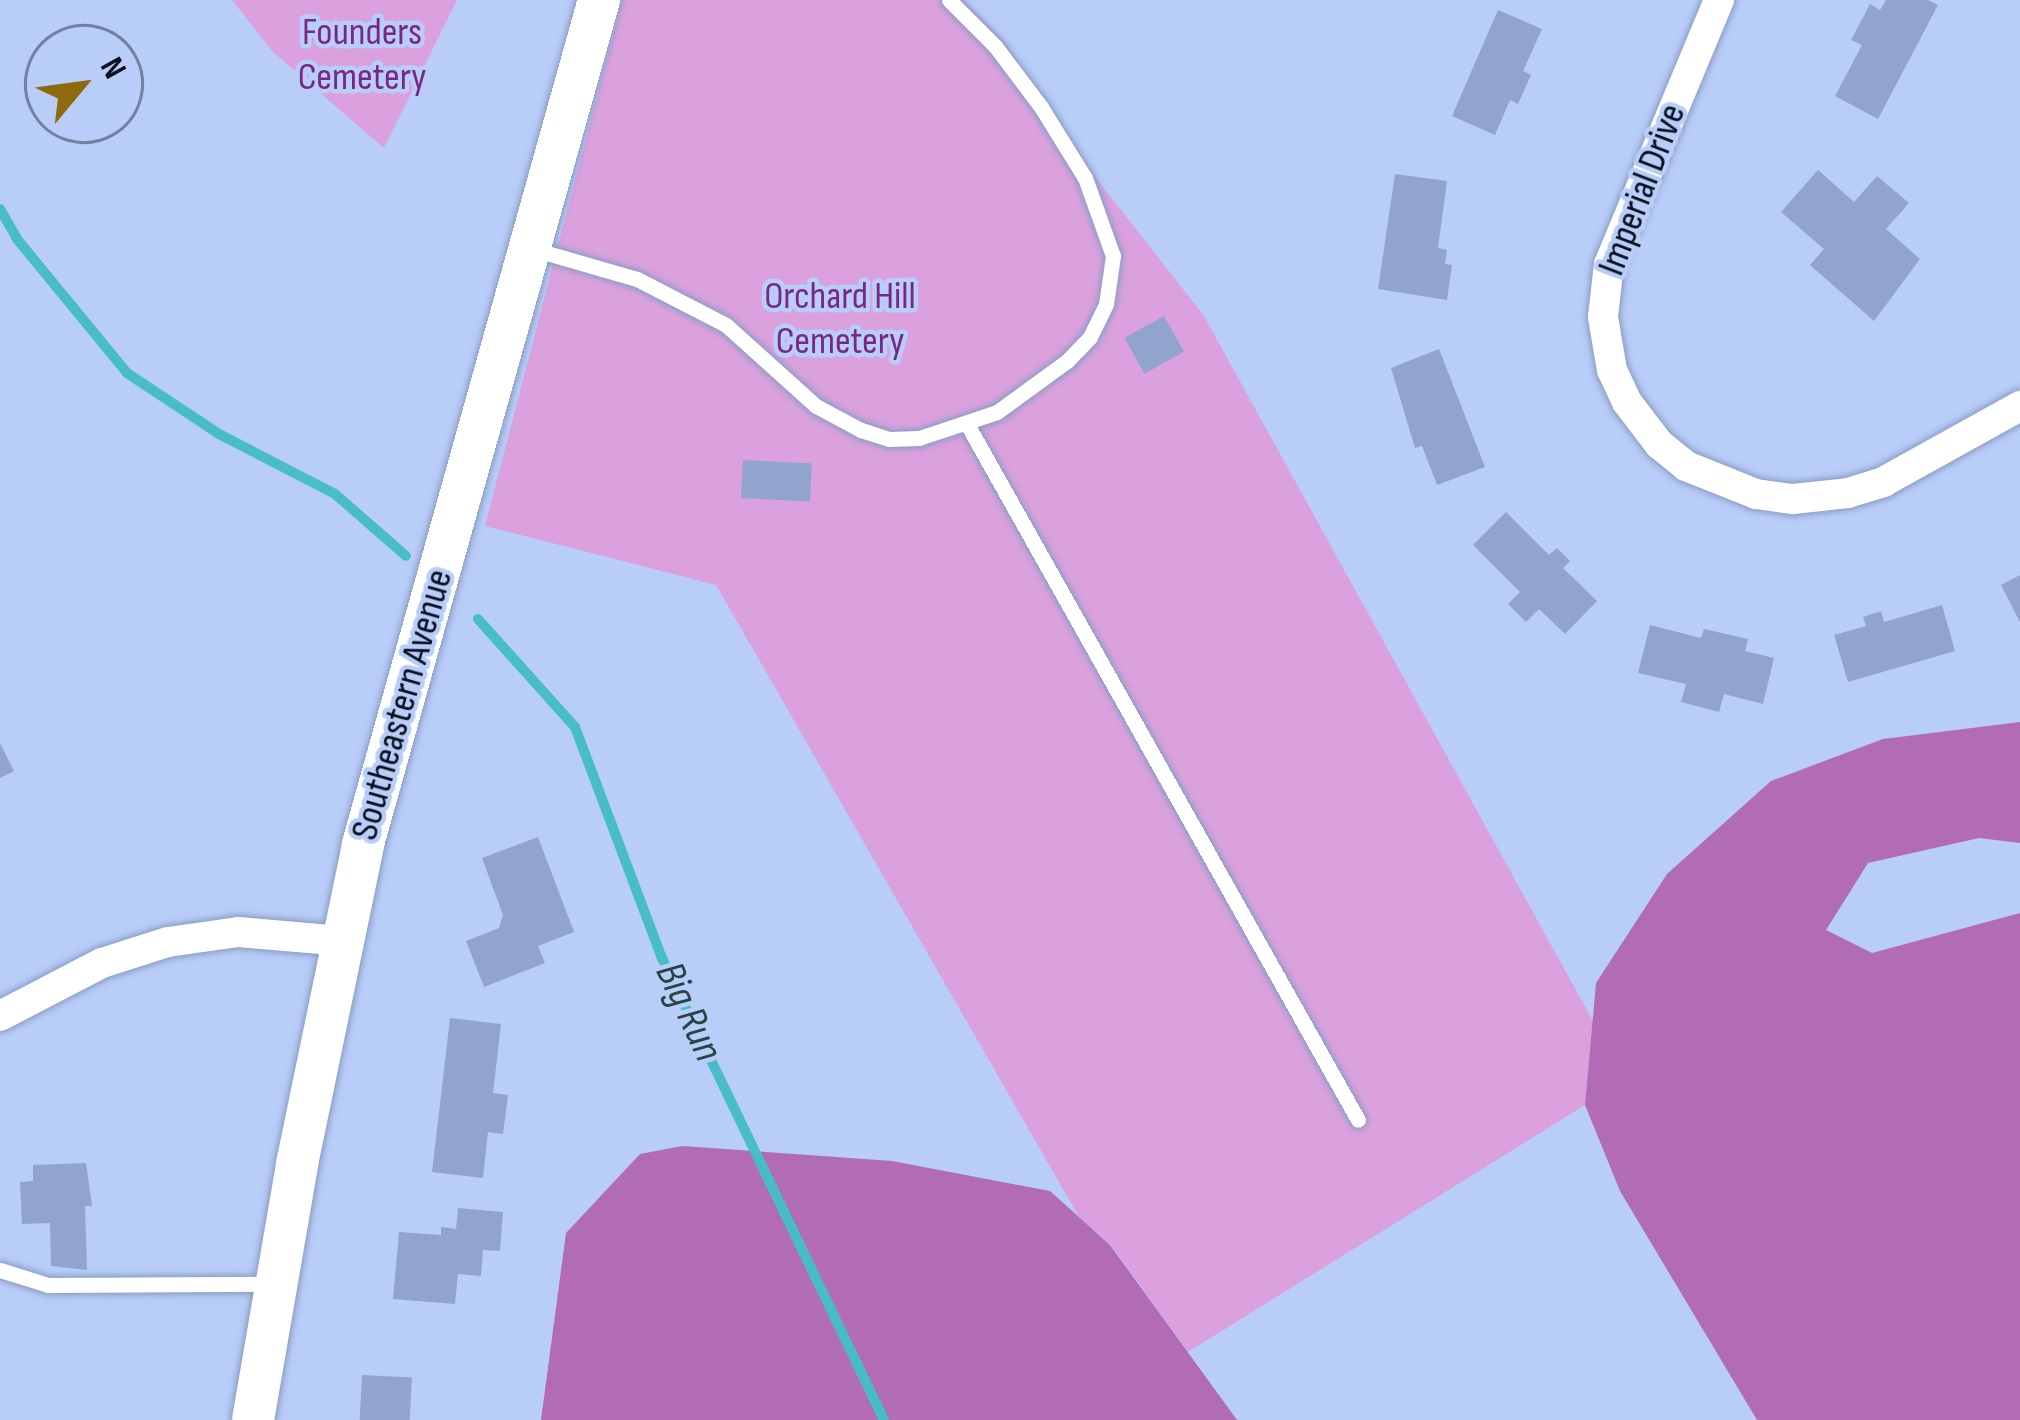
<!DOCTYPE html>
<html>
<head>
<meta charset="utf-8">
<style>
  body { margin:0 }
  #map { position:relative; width:2020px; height:1420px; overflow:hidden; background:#b8cdf8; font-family:"Sofia Sans Condensed",sans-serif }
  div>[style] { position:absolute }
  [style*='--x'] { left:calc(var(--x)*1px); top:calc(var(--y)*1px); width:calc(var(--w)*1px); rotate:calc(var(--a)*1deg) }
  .green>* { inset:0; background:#dba1de }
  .forest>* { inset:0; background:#b16cb5 }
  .stream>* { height:10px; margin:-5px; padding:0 5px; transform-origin:5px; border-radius:5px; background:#48bdc9 }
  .building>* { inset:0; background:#90a4cd; transform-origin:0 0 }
  .roads { filter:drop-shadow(0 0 3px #899cc5) drop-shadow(0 0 3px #899cc5) }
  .lane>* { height:15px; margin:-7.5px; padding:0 7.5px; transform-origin:7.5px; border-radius:7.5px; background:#fff }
  .street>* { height:30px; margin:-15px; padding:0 15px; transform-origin:15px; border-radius:15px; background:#fff }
  .secondary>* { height:42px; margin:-21px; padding:0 21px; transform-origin:21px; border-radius:21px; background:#fff }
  span { translate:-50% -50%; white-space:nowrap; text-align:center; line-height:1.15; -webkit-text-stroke:9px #b8cdf8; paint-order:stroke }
  .park-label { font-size:39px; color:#7b2781 }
  .street-label { font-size:39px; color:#080f1d }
  .water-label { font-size:42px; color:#294346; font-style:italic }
  .north { position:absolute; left:24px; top:24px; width:120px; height:120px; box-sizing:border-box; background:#b8cdf8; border:3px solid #7281a0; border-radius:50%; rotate:61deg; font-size:33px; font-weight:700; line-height:48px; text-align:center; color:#080f1d }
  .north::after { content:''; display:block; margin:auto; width:42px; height:54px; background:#8d6a0d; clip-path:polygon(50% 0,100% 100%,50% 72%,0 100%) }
</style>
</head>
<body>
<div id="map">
  <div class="green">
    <i style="clip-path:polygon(232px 0,457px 0,384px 148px,273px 52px)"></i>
    <i style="clip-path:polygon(622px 0,963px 0,1003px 40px,1096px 178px,1204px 316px,1593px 1021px,1585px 1105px,1188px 1352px,1111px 1245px,1079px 1217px,716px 585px,485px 526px)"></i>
  </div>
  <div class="forest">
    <i style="clip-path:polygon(2020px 722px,2020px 843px,1979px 838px,1868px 863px,1826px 930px,1872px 953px,2020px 913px,2020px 1420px,1757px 1420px,1620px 1191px,1585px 1105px,1596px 983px,1667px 874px,1771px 781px,1883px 739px)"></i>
    <i style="clip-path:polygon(682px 1146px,892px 1161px,1050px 1191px,1110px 1245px,1237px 1420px,541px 1420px,566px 1233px,640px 1154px)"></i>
  </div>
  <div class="stream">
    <i style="--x:0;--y:209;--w:34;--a:60"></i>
    <i style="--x:17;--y:239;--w:173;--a:50.6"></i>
    <i style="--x:127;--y:373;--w:110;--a:33.5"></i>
    <i style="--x:219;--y:434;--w:131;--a:27.3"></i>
    <i style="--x:335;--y:494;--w:94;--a:41.1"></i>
    <i style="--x:478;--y:619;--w:145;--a:48.1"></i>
    <i style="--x:575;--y:727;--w:245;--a:69.4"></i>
    <i style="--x:661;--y:956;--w:515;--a:64.33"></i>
  </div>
  <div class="building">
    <i style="clip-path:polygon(1886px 0,1928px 0,1938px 5px,1878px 119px,1835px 96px,1862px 45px,1851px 40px,1870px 4px,1880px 10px)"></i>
    <i style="clip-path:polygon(1498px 10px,1542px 29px,1523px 71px,1531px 75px,1518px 104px,1510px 100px,1495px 135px,1452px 116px)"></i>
    <i style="clip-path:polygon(1818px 170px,1854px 202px,1877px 176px,1909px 203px,1886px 229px,1920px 259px,1874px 321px,1810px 265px,1824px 249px,1781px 212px)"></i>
    <i style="clip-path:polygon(1395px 174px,1447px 181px,1438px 248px,1447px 250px,1445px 264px,1452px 265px,1447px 300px,1378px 289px)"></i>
    <i style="left:1164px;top:316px;width:41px;height:45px;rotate:61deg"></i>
    <i style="clip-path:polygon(1439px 349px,1485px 467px,1437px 485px,1422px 446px,1415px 448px,1391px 368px)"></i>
    <i style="left:743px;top:460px;width:69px;height:38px;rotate:3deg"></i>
    <i style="clip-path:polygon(1506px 512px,1549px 555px,1557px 548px,1570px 561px,1563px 568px,1597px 601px,1565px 634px,1539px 609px,1526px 622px,1508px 604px,1520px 592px,1473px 545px)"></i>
    <i style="clip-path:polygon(2020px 575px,2020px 622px,2001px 585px)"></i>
    <i style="clip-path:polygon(1942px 605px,1955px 651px,1848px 682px,1834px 635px,1866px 626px,1863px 617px,1881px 611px,1884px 622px)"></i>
    <i style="clip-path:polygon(1650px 625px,1701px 638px,1704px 629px,1748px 639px,1745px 651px,1774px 658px,1763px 704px,1724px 694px,1719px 712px,1681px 702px,1686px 684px,1638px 673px)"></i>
    <i style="clip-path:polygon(0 743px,14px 771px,0 778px)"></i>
    <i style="clip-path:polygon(538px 837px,574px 932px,538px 946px,545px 963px,484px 987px,466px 941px,499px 928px,503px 915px,482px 858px)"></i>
    <i style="clip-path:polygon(450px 1018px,501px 1024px,493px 1093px,508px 1095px,503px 1134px,488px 1132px,483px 1178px,432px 1172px)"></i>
    <i style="clip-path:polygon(86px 1163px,92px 1206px,85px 1206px,87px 1270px,51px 1266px,50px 1223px,22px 1224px,20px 1182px,33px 1181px,33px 1165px)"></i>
    <i style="clip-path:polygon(458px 1208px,503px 1212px,500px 1251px,483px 1250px,481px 1276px,458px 1274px,455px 1304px,393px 1299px,399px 1232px,441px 1235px,441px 1227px,456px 1229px)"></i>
    <i style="left:362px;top:1375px;width:50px;height:45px;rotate:3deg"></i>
  </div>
  <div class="roads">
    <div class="lane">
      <i style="--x:533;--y:249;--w:108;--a:16.1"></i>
      <i style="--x:637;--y:279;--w:100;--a:27.3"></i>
      <i style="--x:726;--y:325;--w:121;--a:42"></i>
      <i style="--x:816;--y:406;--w:51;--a:28.1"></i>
      <i style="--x:861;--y:430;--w:29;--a:18"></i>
      <i style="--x:889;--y:439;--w:30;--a:-2"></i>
      <i style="--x:919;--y:438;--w:82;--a:-18.4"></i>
      <i style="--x:997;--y:412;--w:87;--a:-36.1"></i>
      <i style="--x:1067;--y:361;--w:33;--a:-46"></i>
      <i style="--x:1090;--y:337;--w:37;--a:-64"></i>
      <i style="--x:1106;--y:304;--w:49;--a:-81.7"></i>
      <i style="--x:1113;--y:256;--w:83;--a:-109.7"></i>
      <i style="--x:1085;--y:178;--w:84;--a:-121.8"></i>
      <i style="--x:1041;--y:107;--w:76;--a:-127"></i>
      <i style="--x:995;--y:46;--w:65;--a:-135"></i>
      <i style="--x:967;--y:424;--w:798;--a:60.67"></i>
      <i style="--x:0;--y:1270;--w:50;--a:17.4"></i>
      <i style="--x:48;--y:1285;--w:223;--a:-0.3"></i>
    </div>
    <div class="street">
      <i style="--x:1719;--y:0;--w:286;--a:112.6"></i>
      <i style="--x:1609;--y:264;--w:53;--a:96.5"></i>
      <i style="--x:1603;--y:317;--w:54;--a:80.4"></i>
      <i style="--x:1612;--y:370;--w:35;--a:65"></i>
      <i style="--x:1627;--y:402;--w:53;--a:52.7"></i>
      <i style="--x:1659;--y:444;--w:35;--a:39"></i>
      <i style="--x:1686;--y:466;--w:75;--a:21.8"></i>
      <i style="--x:1756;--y:494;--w:37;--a:8"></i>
      <i style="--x:1793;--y:499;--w:55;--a:-6.2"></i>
      <i style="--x:1848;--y:493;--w:37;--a:-17"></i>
      <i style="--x:1883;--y:482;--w:157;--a:-29"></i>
      <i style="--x:0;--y:1016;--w:115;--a:-27.5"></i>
      <i style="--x:102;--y:963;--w:69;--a:-17.7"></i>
      <i style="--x:168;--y:942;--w:71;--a:-8.1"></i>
      <i style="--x:238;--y:932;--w:104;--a:4.9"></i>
    </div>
    <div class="secondary">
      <i style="--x:253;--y:1420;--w:260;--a:-80.2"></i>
      <i style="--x:297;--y:1164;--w:327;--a:-78.3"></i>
      <i style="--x:363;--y:844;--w:876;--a:-74.38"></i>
    </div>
  </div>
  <div class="park-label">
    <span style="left:362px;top:56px">Founders<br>Cemetery</span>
    <span style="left:840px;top:320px">Orchard Hill<br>Cemetery</span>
  </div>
  <div class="street-label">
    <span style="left:1643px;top:190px;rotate:-69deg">Imperial Drive</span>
    <span style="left:403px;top:705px;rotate:-74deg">Southeastern Avenue</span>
  </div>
  <div class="water-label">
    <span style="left:688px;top:1012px;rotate:65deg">Big Run</span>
  </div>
  <div class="north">N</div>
</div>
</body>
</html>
